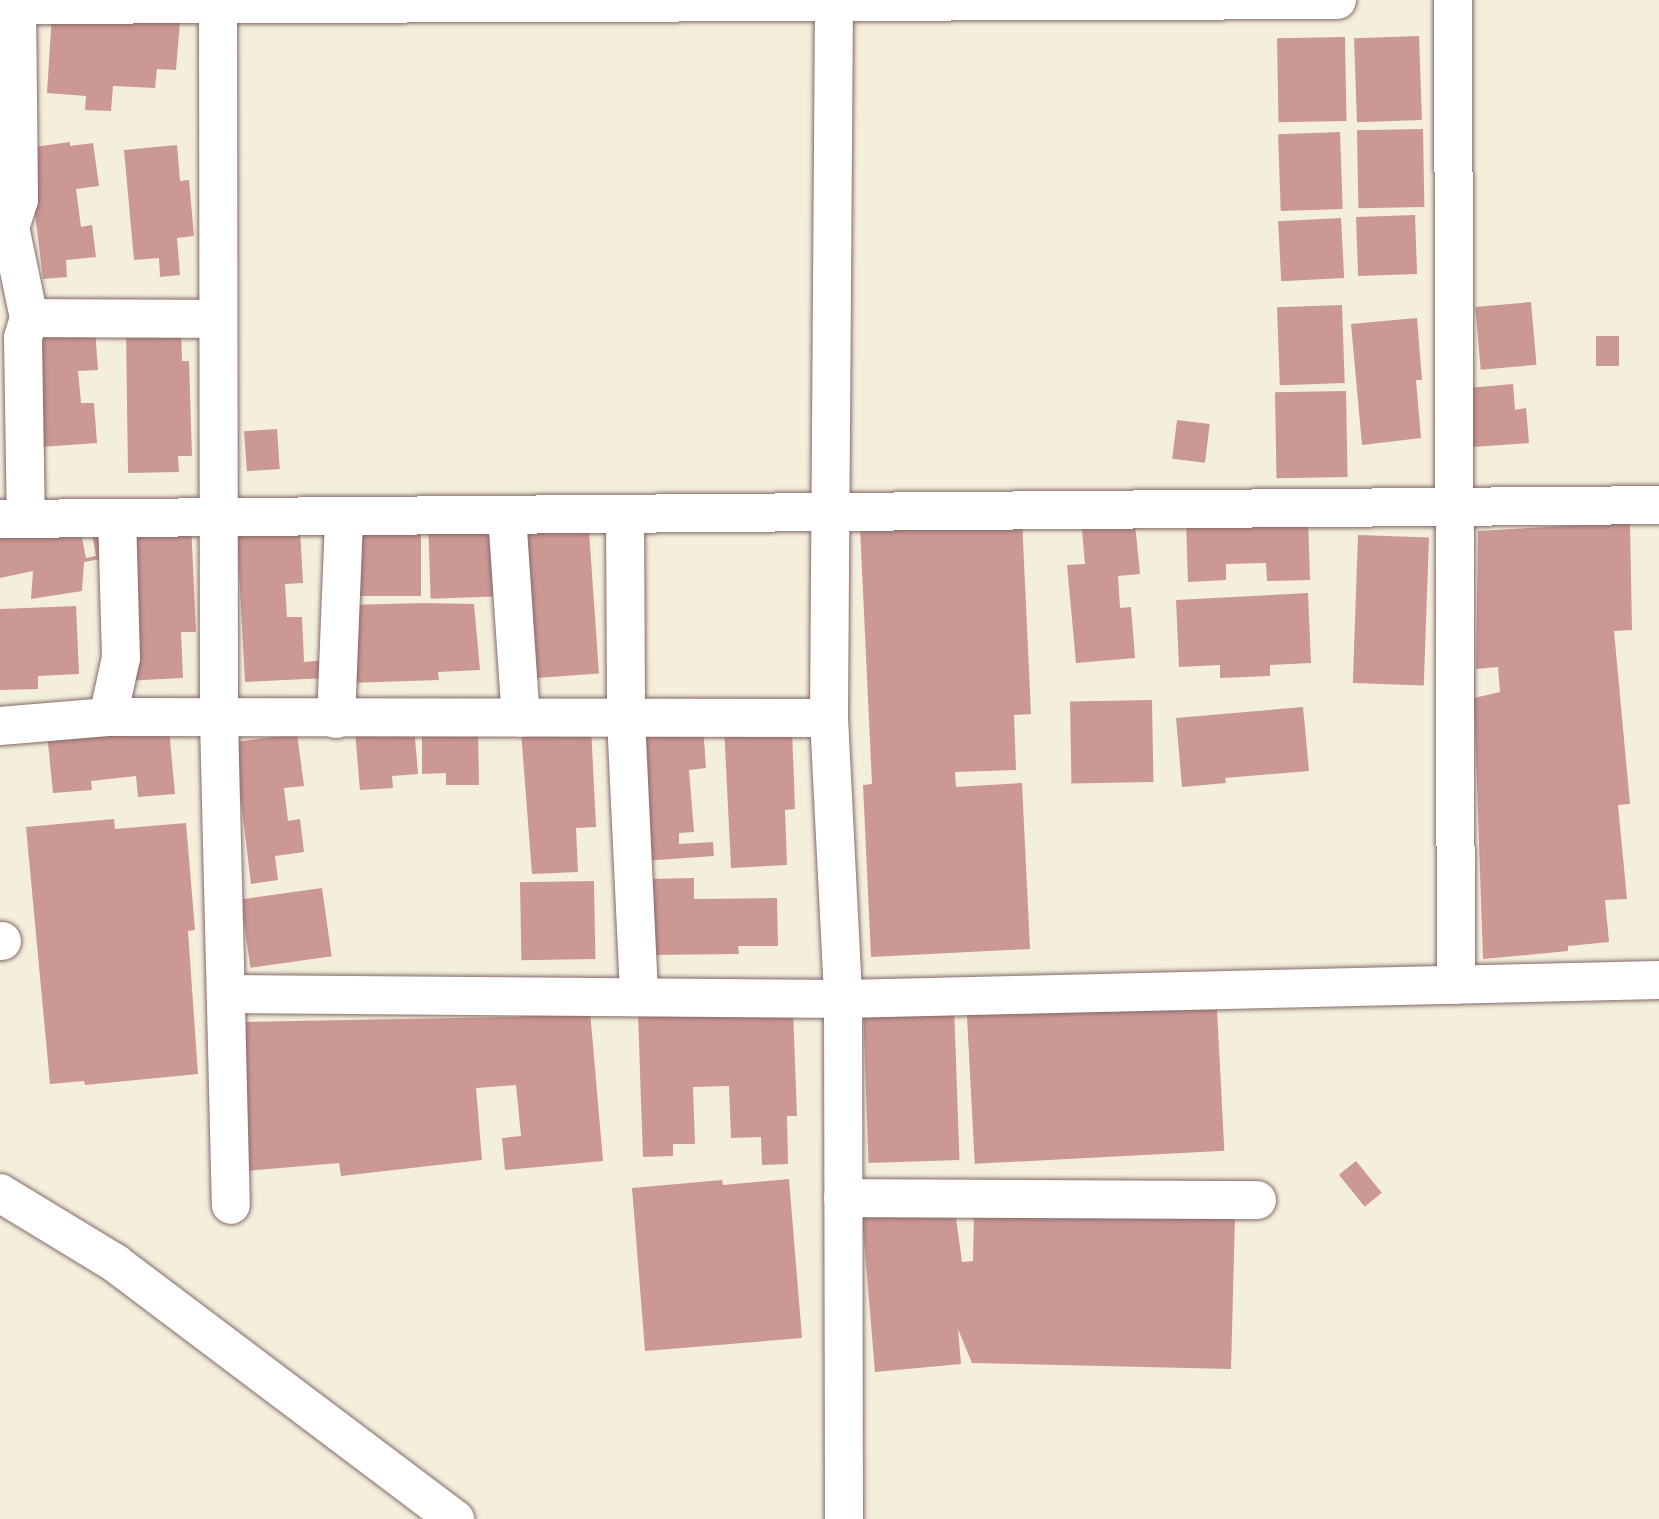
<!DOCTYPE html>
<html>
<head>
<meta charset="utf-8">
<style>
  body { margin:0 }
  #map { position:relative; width:1659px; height:1519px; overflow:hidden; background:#f3efdb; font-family:"Old Standard TT",serif }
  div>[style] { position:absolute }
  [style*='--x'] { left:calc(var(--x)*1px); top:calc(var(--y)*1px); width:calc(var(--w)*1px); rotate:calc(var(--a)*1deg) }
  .building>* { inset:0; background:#cc9894; transform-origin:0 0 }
  .roads { filter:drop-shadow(0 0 2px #856869) drop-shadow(0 0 2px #856869) }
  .minor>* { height:38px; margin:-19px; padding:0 19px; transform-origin:19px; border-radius:19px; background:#fff }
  span { translate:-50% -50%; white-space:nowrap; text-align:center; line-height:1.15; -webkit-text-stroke:5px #fdfcf7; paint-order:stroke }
</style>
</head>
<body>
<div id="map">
  <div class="building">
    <i style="clip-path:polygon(52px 13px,180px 21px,176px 70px,157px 69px,155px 88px,113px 86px,111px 111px,85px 110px,86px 96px,47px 93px)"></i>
    <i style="left:1419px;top:36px;width:84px;height:65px;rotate:88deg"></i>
    <i style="left:1345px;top:37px;width:84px;height:68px;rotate:89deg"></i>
    <i style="left:1423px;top:129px;width:78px;height:66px;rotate:89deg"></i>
    <i style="left:1340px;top:132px;width:77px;height:62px;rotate:88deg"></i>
    <i style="clip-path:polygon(70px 142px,70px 146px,93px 143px,99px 186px,76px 189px,81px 227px,92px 225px,96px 257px,66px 260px,67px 277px,43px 279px,27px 148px)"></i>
    <i style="clip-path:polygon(177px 145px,180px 181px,189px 180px,194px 236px,177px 238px,180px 275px,160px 277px,159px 258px,134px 260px,124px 150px)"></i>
    <i style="left:1415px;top:215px;width:59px;height:59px;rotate:88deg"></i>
    <i style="left:1341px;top:218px;width:60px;height:63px;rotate:87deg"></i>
    <i style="left:1531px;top:302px;width:63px;height:56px;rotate:85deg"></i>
    <i style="left:1342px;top:305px;width:78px;height:65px;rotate:88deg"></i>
    <i style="clip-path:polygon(1417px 318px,1422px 380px,1416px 380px,1421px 438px,1362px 445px,1351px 324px)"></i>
    <i style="clip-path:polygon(33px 322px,95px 329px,98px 370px,78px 371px,81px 403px,94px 403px,97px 443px,41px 447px)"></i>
    <i style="clip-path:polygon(181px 329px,182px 361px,189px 361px,192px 456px,178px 456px,179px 472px,128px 473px,126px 331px)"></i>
    <i style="left:1596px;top:336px;width:23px;height:30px"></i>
    <i style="clip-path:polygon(1513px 384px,1515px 410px,1526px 408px,1529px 443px,1473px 447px,1468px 388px)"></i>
    <i style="left:1346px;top:391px;width:86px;height:71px;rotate:89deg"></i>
    <i style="left:1177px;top:420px;width:33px;height:39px;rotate:7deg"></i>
    <i style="left:277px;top:429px;width:40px;height:33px;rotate:86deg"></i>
    <i style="clip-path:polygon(1021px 497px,1031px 714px,1014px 715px,1016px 770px,955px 772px,956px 787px,1022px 783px,1030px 949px,871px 957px,863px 785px,872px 784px,859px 506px)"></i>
    <i style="clip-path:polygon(1134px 514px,1140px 574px,1118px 576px,1120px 608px,1131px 607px,1135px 658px,1076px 663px,1067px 565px,1085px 564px,1081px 519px)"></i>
    <i style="clip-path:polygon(0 517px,79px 523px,86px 558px,96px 556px,91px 527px,101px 528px,107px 558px,84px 562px,82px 591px,31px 599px,33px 571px,0 578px)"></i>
    <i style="left:588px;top:517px;width:157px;height:77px;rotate:86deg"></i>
    <i style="clip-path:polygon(1308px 517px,1310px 580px,1267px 581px,1266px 563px,1226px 564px,1226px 580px,1188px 582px,1186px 521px)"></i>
    <i style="left:505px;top:520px;width:76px;height:77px;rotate:88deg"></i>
    <i style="left:345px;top:521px;width:76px;height:75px"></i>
    <i style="clip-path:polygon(1630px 522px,1632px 630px,1614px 631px,1630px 804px,1618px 805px,1627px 899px,1605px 900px,1609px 942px,1568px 946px,1568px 951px,1483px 959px,1474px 698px,1500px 692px,1498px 667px,1476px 669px,1478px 531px)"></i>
    <i style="clip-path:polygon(191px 523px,196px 632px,181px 632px,183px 678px,123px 681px,118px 526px)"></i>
    <i style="clip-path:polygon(300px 529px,303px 583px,285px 584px,287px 617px,302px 617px,304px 662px,326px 660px,327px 678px,245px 682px,237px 533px)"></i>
    <i style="left:1358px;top:535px;width:71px;height:148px;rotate:2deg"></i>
    <i style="clip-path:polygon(1308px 593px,1311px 663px,1270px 665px,1270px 676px,1220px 678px,1220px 665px,1179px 667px,1176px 600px)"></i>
    <i style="clip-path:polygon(424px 603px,474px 604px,480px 670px,438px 672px,439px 680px,348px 683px,347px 605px)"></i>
    <i style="clip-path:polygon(76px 606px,79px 674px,38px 676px,38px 689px,0 690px,0 609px)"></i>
    <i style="left:1152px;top:700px;width:82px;height:82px;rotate:89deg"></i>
    <i style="clip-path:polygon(791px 702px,795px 809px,785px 810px,787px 865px,731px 868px,723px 706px)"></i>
    <i style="clip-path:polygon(1303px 707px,1309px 771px,1225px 778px,1226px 783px,1182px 787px,1176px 718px)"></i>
    <i style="clip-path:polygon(702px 711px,706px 768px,689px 770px,694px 832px,679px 833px,679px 844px,713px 842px,714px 856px,643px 861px,633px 716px)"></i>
    <i style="clip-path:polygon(168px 718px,175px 794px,138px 797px,136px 776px,91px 781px,92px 790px,53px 793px,47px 733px)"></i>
    <i style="clip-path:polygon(414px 726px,418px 774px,392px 776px,393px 788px,360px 790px,355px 731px)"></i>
    <i style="clip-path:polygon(591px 726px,596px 827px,576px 828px,578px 872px,532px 874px,521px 731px)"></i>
    <i style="clip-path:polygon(422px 729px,478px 729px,479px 785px,446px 785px,446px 773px,422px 774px)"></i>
    <i style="clip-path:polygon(297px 734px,304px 786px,284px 788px,288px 821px,300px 819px,304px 852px,275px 856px,278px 880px,251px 884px,234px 742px)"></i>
    <i style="clip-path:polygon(114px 819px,115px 829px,186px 823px,195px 930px,188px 931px,198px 1074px,85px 1085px,84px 1081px,50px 1084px,26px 827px)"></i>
    <i style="clip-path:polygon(694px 878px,694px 899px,777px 898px,778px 946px,738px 946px,739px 954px,650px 955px,649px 879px)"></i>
    <i style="left:594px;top:881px;width:78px;height:74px;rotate:89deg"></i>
    <i style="left:322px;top:888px;width:69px;height:82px;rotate:82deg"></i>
    <i style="left:1216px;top:991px;width:160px;height:250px;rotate:87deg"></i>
    <i style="left:954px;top:1004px;width:156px;height:91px;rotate:88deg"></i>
    <i style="clip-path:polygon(793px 1009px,797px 1116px,787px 1116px,788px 1164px,762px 1165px,761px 1137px,731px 1138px,729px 1086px,693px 1087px,695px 1144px,673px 1144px,673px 1156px,643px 1157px,638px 1015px)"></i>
    <i style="clip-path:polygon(590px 1011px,603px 1161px,505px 1170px,502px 1138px,521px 1136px,516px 1085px,476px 1088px,482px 1160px,341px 1176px,339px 1163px,246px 1171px,246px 1022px,515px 1017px)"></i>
    <i style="left:1356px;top:1161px;width:41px;height:22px;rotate:51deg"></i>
    <i style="clip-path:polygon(789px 1179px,802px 1338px,645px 1351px,632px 1188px,722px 1180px,723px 1185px)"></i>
    <i style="clip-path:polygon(974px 1212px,1235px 1217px,1231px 1369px,972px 1363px,958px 1329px,961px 1364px,875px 1372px,862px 1216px,956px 1218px,962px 1262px,973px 1261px)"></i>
  </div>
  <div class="roads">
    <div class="minor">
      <i style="--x:834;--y:0;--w:718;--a:90.4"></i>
      <i style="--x:829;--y:718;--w:281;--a:87.1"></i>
      <i style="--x:843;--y:999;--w:520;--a:89.89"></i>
      <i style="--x:1453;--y:0;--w:985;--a:89.83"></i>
      <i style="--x:218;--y:4;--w:716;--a:89.92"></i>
      <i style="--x:219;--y:720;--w:485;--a:88.6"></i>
      <i style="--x:0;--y:5;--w:1337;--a:-0.21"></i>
      <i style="--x:17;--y:5;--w:195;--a:89.4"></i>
      <i style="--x:19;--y:200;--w:28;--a:108"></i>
      <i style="--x:10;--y:227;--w:93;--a:78.2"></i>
      <i style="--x:29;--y:318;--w:21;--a:107"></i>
      <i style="--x:23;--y:338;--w:181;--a:89.1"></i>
      <i style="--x:29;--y:318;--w:189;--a:0.3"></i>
      <i style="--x:625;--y:514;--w:204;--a:89.7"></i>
      <i style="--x:626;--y:718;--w:278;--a:87.3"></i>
      <i style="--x:507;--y:515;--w:203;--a:86.1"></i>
      <i style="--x:0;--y:519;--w:1659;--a:-0.48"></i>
      <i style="--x:108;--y:717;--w:60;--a:-77.6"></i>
      <i style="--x:121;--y:658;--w:140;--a:-91.6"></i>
      <i style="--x:336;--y:719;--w:203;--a:-87.7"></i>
      <i style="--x:0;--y:726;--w:108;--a:-4.8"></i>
      <i style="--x:108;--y:717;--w:721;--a:0.08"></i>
      <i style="--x:0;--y:941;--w:2;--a:0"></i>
      <i style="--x:226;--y:994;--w:617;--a:0.46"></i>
      <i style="--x:843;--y:999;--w:816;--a:-1.33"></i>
      <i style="--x:0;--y:1193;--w:135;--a:31.3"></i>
      <i style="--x:115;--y:1263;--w:426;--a:37"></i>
      <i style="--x:843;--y:1198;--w:414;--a:0.3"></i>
    </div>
  </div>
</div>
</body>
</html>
